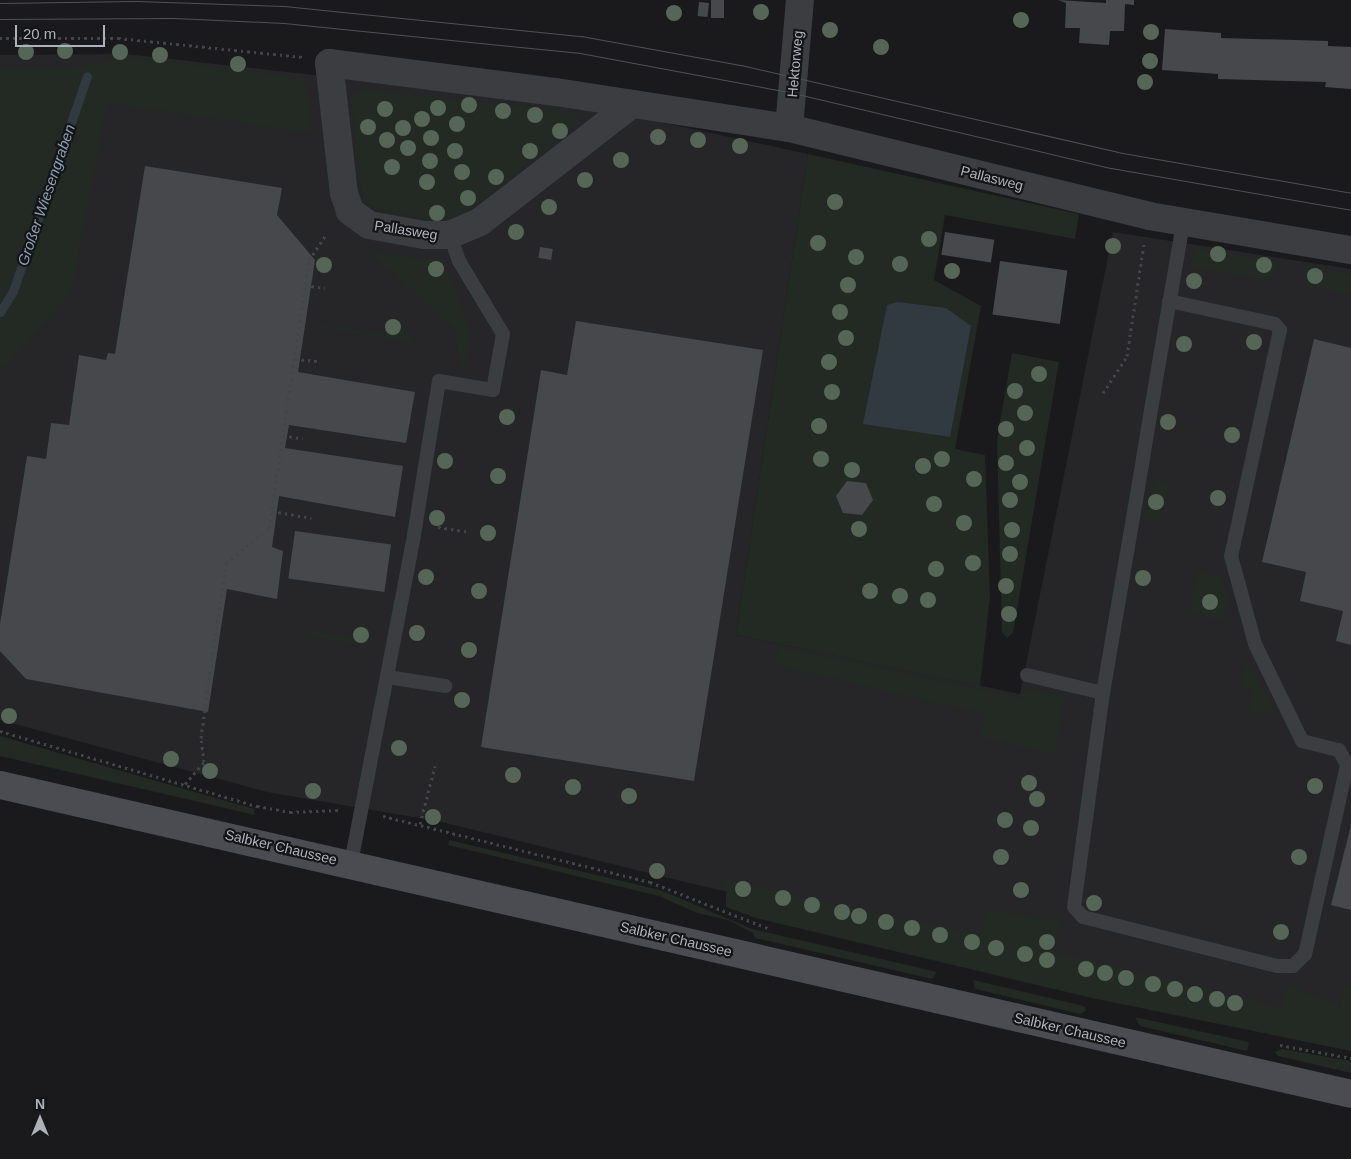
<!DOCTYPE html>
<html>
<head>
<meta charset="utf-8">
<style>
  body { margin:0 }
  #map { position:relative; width:1351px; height:1159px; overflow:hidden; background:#1a1a1c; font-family:Helvetica,sans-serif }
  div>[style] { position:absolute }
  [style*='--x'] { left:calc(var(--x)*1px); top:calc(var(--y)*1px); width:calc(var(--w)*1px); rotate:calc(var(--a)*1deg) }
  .built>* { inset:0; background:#262629 }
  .green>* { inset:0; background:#222a23; transform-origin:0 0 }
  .water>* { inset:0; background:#313a40 }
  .stream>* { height:9px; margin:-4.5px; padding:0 4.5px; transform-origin:4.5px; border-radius:4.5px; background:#313a40 }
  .building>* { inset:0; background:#47484c; transform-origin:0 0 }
  .path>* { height:3px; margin-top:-1.5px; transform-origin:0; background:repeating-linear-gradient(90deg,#414448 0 2.5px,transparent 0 6.5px) }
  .lane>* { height:14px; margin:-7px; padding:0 7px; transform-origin:7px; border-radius:7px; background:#3b3d41 }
  .street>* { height:28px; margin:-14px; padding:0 14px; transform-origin:14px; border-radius:14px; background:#3b3d41 }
  .secondary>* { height:28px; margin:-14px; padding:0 14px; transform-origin:14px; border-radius:14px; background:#4a4c51 }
  .tram>* { height:1px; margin:-0.5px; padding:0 0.5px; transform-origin:0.5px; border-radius:0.5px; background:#4f5156 }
  .trees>* { width:16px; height:16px; margin:-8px; border-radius:50%; background:#556657 }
  span { translate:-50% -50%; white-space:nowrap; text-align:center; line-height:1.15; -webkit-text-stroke:4.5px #151517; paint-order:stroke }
  .street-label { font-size:14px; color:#aeb2bb }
  .water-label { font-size:15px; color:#87a0b4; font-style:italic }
  .north { position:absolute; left:15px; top:1094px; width:50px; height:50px; -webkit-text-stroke:4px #151517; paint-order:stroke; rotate:0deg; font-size:14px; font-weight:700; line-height:20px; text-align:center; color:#aeb2bb }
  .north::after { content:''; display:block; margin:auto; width:18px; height:22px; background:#aeb2bb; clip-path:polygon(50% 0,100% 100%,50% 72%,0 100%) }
  .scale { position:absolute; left:15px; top:25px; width:90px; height:22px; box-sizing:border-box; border:2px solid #aeb2bb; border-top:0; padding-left:6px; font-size:15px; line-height:18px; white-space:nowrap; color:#aeb2bb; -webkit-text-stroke:4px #151517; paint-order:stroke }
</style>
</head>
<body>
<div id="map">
  <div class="built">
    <i style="clip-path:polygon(126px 54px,581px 105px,808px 154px,736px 635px,1020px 694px,1113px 232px,1351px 269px,1351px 1035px,689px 883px,442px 822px,267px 792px,0 720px,0 55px)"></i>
  </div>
  <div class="green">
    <i style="clip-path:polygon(123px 57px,297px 77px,308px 90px,310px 133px,107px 103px,71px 293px,0 372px,0 69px,78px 68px)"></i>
    <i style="clip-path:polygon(365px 90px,572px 111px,580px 122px,460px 217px,445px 222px,432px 221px,378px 210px,363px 201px,351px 100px,354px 93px)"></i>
    <i style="clip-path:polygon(808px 154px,1079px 214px,1075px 239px,945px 215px,934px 280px,981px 306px,955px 449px,985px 455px,990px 597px,980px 686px,736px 635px)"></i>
    <i style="clip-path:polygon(1196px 248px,1277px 261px,1276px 270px,1268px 280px,1189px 267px)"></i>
    <i style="clip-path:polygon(369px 252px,444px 261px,471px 333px,465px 368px,461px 368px,454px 328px)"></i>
    <i style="clip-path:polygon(1310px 267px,1351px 274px,1351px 295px,1306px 285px)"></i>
    <i style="clip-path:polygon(391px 313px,416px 343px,319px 327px,319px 324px,385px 334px)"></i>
    <i style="clip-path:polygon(1012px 353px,1059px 362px,1013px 633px,1007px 638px,1002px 632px,997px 439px)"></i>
    <i style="left:1155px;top:478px;width:15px;height:42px;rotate:16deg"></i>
    <i style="clip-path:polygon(1198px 571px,1220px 576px,1229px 601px,1224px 621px,1188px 613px)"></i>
    <i style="clip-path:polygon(359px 617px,366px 625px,364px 645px,307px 636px,308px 630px,355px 638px)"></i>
    <i style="clip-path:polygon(779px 647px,1021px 698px,1025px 689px,1064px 696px,1055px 754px,980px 737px,985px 714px,775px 665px)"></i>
    <i style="clip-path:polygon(1246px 661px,1273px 706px,1270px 714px,1249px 711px,1254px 690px,1240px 686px)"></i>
    <i style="clip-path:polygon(0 736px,254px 809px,255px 815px,0 756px)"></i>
    <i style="clip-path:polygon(449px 840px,660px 890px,752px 929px,937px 972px,932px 979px,755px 938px,753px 933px,728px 920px,697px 913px,659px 896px,448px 845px)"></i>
    <i style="clip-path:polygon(726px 880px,981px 936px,986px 909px,1060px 922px,1053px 952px,1282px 1008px,1288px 985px,1340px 1006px,1345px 985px,1351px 986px,1351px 1051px,1092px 998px,756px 918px,726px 907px)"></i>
    <i style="clip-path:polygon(973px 980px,1084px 1006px,1086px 1010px,1080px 1014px,975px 989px)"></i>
    <i style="clip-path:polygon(1135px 1017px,1249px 1042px,1247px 1051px,1140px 1026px)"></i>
    <i style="clip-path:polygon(1282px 1049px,1351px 1061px,1351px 1073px,1278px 1056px,1275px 1052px)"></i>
  </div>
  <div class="water">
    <i style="clip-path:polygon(898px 302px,946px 308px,971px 326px,950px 437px,863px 424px,887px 305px)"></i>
  </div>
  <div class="stream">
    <i style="--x:0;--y:312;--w:25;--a:-58"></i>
    <i style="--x:13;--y:291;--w:227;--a:-71"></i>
  </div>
  <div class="building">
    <i style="left:711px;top:0;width:13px;height:18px"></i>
    <i style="clip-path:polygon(1058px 0,1106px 3px,1106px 0,1134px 0,1134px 5px,1125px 4px,1124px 31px,1110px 31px,1109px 45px,1079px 43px,1080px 28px,1065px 28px,1066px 3px)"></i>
    <i style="left:699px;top:2px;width:10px;height:14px;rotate:6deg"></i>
    <i style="clip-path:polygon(1165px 29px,1221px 33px,1221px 38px,1328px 41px,1328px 46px,1351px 47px,1351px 89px,1325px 87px,1326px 82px,1218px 79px,1218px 74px,1162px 70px)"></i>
    <i style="clip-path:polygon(145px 166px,282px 188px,277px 215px,315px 260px,298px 372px,415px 392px,406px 443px,289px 425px,285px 448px,403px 466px,395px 517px,279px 496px,272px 547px,283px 551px,277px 599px,227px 589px,208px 712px,26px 679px,0 651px,0 624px,27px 456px,46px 459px,51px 423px,69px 425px,79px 355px,106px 360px,108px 353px,115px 354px)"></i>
    <i style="left:945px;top:232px;width:50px;height:23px;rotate:9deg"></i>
    <i style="left:540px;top:247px;width:13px;height:11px;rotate:9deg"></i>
    <i style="left:1000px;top:261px;width:68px;height:54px;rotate:8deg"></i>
    <i style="clip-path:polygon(576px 321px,763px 350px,694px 781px,481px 747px,541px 370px,567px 375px)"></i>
    <i style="clip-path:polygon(1314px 339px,1351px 348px,1351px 645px,1336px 641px,1343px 611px,1300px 601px,1306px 572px,1262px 562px)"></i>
    <i style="clip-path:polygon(847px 481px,866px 483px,873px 500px,862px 515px,843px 513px,836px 496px)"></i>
    <i style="left:295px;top:531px;width:97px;height:48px;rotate:8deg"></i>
    <i style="clip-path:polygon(1351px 825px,1351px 910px,1331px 905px)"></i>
  </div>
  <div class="path">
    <i style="--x:0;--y:38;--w:118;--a:0"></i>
    <i style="--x:118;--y:38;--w:185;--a:5.9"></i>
    <i style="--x:305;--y:285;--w:20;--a:9"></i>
    <i style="--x:295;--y:359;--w:22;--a:5"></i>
    <i style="--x:1103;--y:393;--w:44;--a:-57"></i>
    <i style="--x:1127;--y:356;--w:113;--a:-81.4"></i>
    <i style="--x:283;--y:435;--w:20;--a:11"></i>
    <i style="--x:272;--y:511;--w:40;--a:10"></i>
    <i style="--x:438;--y:527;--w:32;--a:9"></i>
    <i style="--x:0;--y:731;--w:268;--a:16.3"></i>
    <i style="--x:257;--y:806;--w:34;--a:10"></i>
    <i style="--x:290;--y:812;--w:50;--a:-2.3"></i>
    <i style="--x:185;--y:784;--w:29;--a:-49"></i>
    <i style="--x:204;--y:762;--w:24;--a:-97"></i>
    <i style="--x:201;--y:738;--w:177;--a:-81.9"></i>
    <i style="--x:226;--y:563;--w:55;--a:-39.1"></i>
    <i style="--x:269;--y:528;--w:271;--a:-81.5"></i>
    <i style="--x:309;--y:260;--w:29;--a:-56"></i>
    <i style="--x:383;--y:816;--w:275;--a:13.9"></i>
    <i style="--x:650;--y:882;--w:129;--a:21.4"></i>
    <i style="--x:420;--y:824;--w:60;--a:-75.5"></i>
    <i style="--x:1280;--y:1045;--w:72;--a:10.4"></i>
  </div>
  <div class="lane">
    <i style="--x:1169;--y:301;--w:108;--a:12.2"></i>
    <i style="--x:1275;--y:324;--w:8;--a:50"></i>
    <i style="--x:1280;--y:330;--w:231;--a:102.2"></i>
    <i style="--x:1231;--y:556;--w:91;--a:74.7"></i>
    <i style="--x:1255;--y:644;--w:108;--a:64.1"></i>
    <i style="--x:1302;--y:741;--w:38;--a:14"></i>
    <i style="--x:1339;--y:750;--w:17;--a:62"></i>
    <i style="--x:1347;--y:765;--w:194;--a:102.5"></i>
    <i style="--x:1305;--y:954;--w:17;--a:135"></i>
    <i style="--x:1293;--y:966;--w:16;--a:180"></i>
    <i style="--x:1277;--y:966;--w:200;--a:-165.8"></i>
    <i style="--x:1083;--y:917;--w:13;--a:-132"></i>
    <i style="--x:1074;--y:907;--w:216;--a:-82.3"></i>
    <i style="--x:1103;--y:693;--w:238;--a:-80.3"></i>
    <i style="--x:1143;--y:458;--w:79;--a:-80.5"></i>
    <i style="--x:1156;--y:380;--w:159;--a:-80.2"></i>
    <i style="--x:1027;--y:675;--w:78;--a:13.3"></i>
    <i style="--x:387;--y:677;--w:59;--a:8.8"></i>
    <i style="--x:351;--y:863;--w:334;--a:-79.1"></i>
    <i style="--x:414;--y:535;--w:156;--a:-80.8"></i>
    <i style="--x:439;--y:381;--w:55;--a:9.5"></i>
    <i style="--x:493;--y:390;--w:57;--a:-79.9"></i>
    <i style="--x:503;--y:334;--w:85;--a:-121.1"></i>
    <i style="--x:459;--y:261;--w:28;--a:-109"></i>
  </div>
  <div class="street">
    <i style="--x:632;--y:104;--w:192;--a:142.2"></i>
    <i style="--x:480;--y:222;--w:33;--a:157"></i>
    <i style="--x:450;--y:235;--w:26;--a:180"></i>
    <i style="--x:424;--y:235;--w:56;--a:-169.7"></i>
    <i style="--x:369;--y:225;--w:24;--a:-144"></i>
    <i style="--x:350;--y:211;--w:18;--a:-109"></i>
    <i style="--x:344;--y:194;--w:132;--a:-96.5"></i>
    <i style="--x:329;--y:63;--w:229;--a:7.3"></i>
    <i style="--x:556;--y:92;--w:236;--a:8.8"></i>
    <i style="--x:789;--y:128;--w:371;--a:13.7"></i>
    <i style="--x:1149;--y:216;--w:205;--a:9.6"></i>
    <i style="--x:789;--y:128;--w:128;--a:-85.1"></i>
  </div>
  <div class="secondary">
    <i style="--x:0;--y:785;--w:1386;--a:12.88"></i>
  </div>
  <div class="tram">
    <i style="--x:0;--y:3;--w:136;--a:-0.8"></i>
    <i style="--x:136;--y:1;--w:148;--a:1.9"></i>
    <i style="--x:284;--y:6;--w:299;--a:5.8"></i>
    <i style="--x:581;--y:36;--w:163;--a:10.3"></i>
    <i style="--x:741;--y:65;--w:386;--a:13"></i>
    <i style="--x:1117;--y:152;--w:238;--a:9.9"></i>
    <i style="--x:0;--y:19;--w:175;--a:-0.3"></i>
    <i style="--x:175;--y:18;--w:109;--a:2.6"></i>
    <i style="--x:284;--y:23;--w:298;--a:5.8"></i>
    <i style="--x:580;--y:53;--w:217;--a:10.6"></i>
    <i style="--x:793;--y:93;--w:327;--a:13.3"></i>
    <i style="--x:1111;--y:168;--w:244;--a:9.9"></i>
  </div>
  <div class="trees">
    <i style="left:761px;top:12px"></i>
    <i style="left:674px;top:13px"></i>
    <i style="left:1021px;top:20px"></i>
    <i style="left:830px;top:30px"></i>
    <i style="left:1151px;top:32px"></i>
    <i style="left:881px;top:47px"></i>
    <i style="left:65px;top:51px"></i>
    <i style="left:26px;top:52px"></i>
    <i style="left:120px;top:52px"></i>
    <i style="left:160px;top:55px"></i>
    <i style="left:1150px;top:61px"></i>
    <i style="left:238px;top:64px"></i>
    <i style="left:1145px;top:82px"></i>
    <i style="left:469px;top:105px"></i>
    <i style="left:438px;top:108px"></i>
    <i style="left:385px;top:109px"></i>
    <i style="left:503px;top:111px"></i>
    <i style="left:535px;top:115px"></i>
    <i style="left:422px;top:119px"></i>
    <i style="left:457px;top:124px"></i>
    <i style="left:368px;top:127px"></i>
    <i style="left:403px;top:128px"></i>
    <i style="left:560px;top:131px"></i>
    <i style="left:658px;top:137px"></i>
    <i style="left:431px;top:138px"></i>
    <i style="left:387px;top:140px"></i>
    <i style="left:698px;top:140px"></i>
    <i style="left:740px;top:146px"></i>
    <i style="left:408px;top:148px"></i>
    <i style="left:455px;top:151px"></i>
    <i style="left:530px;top:151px"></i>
    <i style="left:621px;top:160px"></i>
    <i style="left:430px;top:161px"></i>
    <i style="left:392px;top:167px"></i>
    <i style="left:462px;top:172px"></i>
    <i style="left:496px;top:177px"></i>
    <i style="left:585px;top:180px"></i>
    <i style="left:427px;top:182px"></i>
    <i style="left:468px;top:198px"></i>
    <i style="left:835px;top:202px"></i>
    <i style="left:549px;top:207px"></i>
    <i style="left:437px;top:213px"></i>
    <i style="left:516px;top:232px"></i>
    <i style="left:929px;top:239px"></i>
    <i style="left:818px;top:243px"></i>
    <i style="left:1113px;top:246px"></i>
    <i style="left:1218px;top:254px"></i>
    <i style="left:856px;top:257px"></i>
    <i style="left:900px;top:264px"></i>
    <i style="left:324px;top:265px"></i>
    <i style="left:1264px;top:265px"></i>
    <i style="left:436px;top:269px"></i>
    <i style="left:952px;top:271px"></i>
    <i style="left:1315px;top:276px"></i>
    <i style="left:1194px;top:281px"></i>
    <i style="left:848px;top:285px"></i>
    <i style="left:840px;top:312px"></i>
    <i style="left:393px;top:327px"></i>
    <i style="left:846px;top:338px"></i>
    <i style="left:1254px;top:342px"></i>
    <i style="left:1184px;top:344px"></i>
    <i style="left:829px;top:362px"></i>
    <i style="left:1039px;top:374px"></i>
    <i style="left:1015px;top:391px"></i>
    <i style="left:832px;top:392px"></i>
    <i style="left:1025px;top:413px"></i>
    <i style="left:507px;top:417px"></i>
    <i style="left:1168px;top:422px"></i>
    <i style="left:819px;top:426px"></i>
    <i style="left:1006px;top:429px"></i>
    <i style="left:1232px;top:435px"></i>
    <i style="left:1027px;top:448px"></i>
    <i style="left:821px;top:459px"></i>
    <i style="left:942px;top:459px"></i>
    <i style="left:445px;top:461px"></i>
    <i style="left:1006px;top:463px"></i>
    <i style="left:923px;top:466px"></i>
    <i style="left:852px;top:470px"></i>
    <i style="left:498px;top:476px"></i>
    <i style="left:974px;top:479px"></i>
    <i style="left:1020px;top:482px"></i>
    <i style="left:1218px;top:498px"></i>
    <i style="left:1010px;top:500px"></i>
    <i style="left:1156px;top:502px"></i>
    <i style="left:934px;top:504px"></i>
    <i style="left:437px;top:518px"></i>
    <i style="left:964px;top:523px"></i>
    <i style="left:859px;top:529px"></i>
    <i style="left:1012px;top:530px"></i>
    <i style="left:488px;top:533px"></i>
    <i style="left:1010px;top:554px"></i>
    <i style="left:973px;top:563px"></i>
    <i style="left:936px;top:569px"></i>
    <i style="left:426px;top:577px"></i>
    <i style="left:1143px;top:578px"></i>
    <i style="left:1006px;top:586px"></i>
    <i style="left:479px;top:591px"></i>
    <i style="left:870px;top:591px"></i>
    <i style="left:900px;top:596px"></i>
    <i style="left:928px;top:600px"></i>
    <i style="left:1210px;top:602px"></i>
    <i style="left:1009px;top:614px"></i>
    <i style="left:417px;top:633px"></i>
    <i style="left:361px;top:635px"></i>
    <i style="left:469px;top:650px"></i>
    <i style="left:462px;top:700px"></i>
    <i style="left:9px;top:716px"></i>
    <i style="left:399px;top:748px"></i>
    <i style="left:171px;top:759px"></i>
    <i style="left:210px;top:771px"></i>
    <i style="left:513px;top:775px"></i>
    <i style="left:1029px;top:783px"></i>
    <i style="left:1315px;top:786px"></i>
    <i style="left:573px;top:787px"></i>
    <i style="left:313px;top:791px"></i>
    <i style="left:629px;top:796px"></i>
    <i style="left:1037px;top:799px"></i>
    <i style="left:433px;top:817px"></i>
    <i style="left:1005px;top:820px"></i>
    <i style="left:1031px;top:828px"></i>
    <i style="left:1001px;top:857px"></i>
    <i style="left:1299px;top:857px"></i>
    <i style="left:657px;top:871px"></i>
    <i style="left:743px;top:889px"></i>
    <i style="left:1021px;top:890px"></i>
    <i style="left:783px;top:898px"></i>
    <i style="left:1094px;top:903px"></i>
    <i style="left:812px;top:905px"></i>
    <i style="left:842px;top:912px"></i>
    <i style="left:859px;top:916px"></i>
    <i style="left:886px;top:922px"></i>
    <i style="left:912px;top:928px"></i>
    <i style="left:1281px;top:932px"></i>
    <i style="left:940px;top:935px"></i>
    <i style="left:972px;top:942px"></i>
    <i style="left:1047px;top:942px"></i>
    <i style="left:996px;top:948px"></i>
    <i style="left:1025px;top:954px"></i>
    <i style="left:1047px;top:960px"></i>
    <i style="left:1086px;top:969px"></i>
    <i style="left:1105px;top:973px"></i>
    <i style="left:1126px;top:978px"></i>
    <i style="left:1153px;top:984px"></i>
    <i style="left:1175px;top:989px"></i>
    <i style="left:1195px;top:994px"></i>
    <i style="left:1217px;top:999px"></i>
    <i style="left:1235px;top:1003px"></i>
  </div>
  <div class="street-label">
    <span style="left:795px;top:64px;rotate:-85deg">Hektorweg</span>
    <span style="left:992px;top:178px;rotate:14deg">Pallasweg</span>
    <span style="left:406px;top:230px;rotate:9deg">Pallasweg</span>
    <span style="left:281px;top:847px;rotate:13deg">Salbker Chaussee</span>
    <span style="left:676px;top:939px;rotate:13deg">Salbker Chaussee</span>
    <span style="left:1070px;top:1030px;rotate:13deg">Salbker Chaussee</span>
  </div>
  <div class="water-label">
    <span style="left:46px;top:195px;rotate:-71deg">Großer Wiesengraben</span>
  </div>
  <div class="north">N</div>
  <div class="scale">20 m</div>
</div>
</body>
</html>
